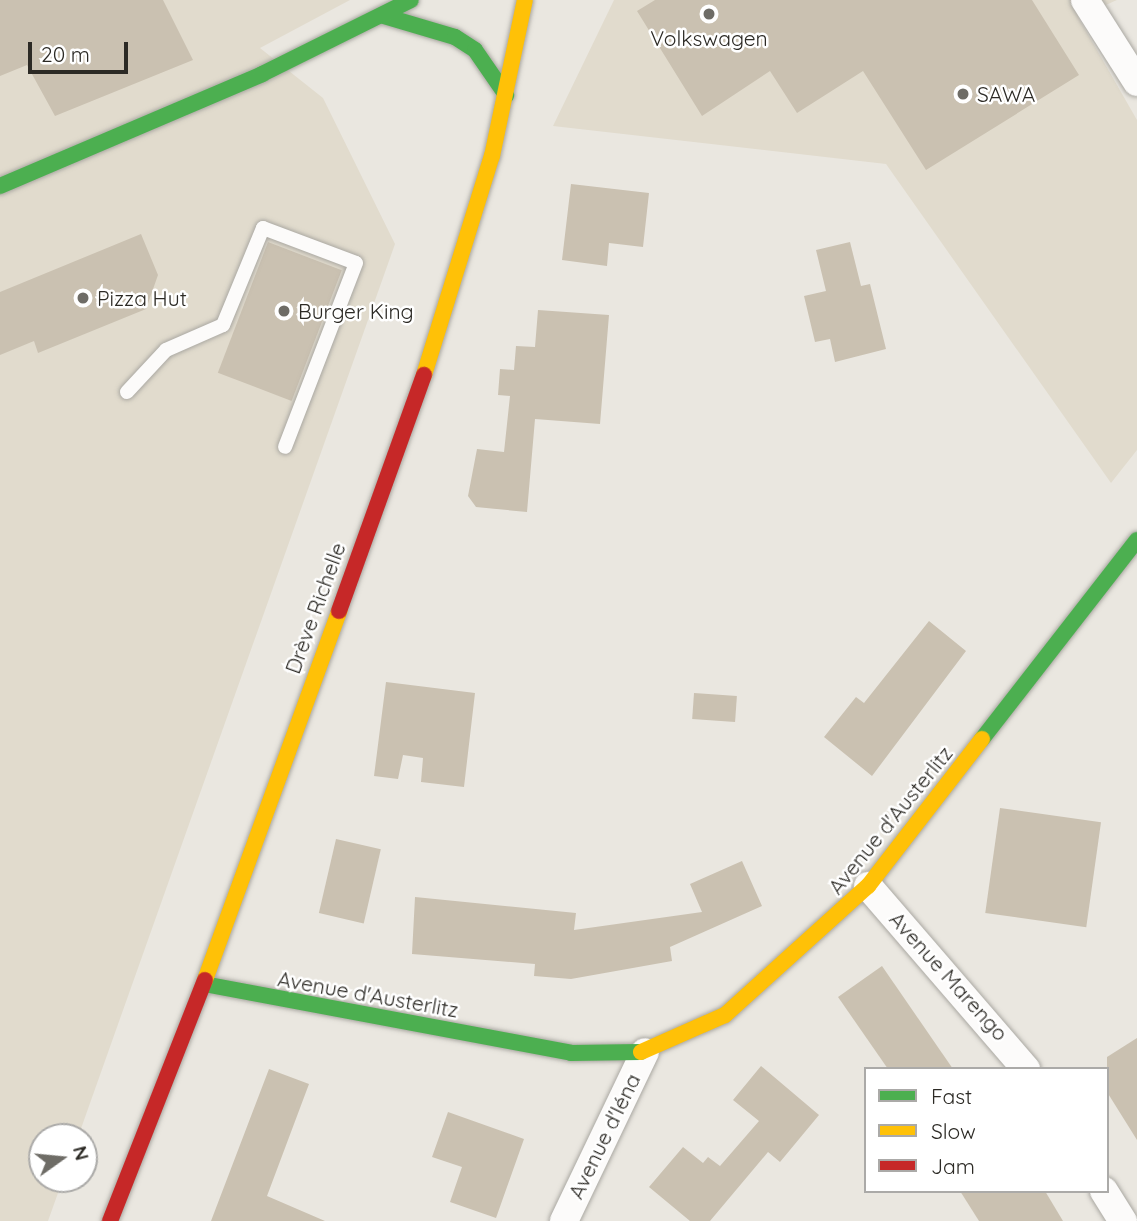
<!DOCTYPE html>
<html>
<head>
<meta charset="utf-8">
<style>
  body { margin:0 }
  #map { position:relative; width:1137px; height:1221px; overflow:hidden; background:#eae7e0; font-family:Quicksand,sans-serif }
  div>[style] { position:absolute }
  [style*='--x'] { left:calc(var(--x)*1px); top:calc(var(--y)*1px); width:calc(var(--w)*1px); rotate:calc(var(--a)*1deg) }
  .built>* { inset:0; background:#e1dbcd }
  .building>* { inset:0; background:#cac1b1; transform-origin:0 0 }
  .roads { filter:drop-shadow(0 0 2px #aaa8a2) drop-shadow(0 0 2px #aaa8a2) }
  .lane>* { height:14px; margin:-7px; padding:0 7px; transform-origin:7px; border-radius:7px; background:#fcfbfa }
  .street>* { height:28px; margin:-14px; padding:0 14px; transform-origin:14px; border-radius:14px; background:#fcfbfa }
  .fast>* { height:16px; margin:-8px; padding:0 8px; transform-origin:8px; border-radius:8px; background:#4caf50 }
  .slow>* { height:16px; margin:-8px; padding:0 8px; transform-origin:8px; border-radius:8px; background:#ffc107 }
  .jam>* { height:16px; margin:-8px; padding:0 8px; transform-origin:8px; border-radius:8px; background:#c62828 }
  .dots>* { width:19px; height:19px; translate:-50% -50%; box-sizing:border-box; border:4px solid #fff; border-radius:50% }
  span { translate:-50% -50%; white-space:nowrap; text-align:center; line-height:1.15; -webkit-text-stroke:5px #fff; paint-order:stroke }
  .poi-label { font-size:21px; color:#2c2a25 }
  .left { translate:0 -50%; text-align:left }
  .street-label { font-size:21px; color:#2c2a25 }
  .legend { position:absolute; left:864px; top:1067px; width:245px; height:126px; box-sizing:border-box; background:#fff; border:2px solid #abaaa8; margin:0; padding:9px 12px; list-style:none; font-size:21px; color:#2c2a25 }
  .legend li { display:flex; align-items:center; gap:14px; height:35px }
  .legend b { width:35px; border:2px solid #abaaa8 }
  .north { position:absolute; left:28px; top:1123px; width:70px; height:70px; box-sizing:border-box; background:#fff; border:2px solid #abaaa8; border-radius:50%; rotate:75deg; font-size:19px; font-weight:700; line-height:28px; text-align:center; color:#2c2a25 }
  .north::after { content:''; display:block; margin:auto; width:24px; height:32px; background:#6e6c66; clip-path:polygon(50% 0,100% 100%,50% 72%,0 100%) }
  .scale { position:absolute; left:28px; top:42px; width:100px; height:32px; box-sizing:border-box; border:4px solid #2c2a25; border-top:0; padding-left:9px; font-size:21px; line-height:24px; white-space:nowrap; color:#2c2a25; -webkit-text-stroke:5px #fff; paint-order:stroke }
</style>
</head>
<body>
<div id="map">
  <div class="built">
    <i style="clip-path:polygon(0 0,350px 0,260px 48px,323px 98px,395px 244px,78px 1137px,42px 1137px,42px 1179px,63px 1179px,48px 1221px,0 1221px)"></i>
    <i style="clip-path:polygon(614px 0,1117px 0,1078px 17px,1137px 120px,1137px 450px,1111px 483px,886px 164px,553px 126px)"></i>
  </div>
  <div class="building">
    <i style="clip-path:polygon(0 0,163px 0,193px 60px,55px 116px,27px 65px,0 76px)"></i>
    <i style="clip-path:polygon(655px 0,1032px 0,1079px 75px,926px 170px,863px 71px,797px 113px,770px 71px,702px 116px,637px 11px)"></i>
    <i style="clip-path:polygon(571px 184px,649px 193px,643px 247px,609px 243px,607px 266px,562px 260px)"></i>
    <i style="clip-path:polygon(141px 234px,158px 275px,146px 309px,38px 353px,34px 341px,0 355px,0 292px)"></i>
    <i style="left:268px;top:242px;width:79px;height:140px;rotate:21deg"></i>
    <i style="clip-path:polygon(850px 242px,861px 286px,870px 284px,886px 349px,835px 362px,830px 339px,815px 342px,804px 296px,826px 291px,816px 250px)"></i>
    <i style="clip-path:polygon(538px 310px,609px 315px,600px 424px,535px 419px,527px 512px,476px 507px,468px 496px,477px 449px,504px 452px,510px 396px,498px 395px,500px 369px,514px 370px,516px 346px,535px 347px)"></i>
    <i style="clip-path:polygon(929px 621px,966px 651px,872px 776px,824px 737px,856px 697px,864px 703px)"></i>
    <i style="clip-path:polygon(386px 682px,475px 693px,464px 787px,421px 782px,423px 758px,403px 755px,398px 779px,374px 776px)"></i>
    <i style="left:694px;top:693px;width:43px;height:26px;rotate:4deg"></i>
    <i style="left:1000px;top:808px;width:102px;height:106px;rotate:8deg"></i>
    <i style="left:336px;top:839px;width:46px;height:76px;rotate:13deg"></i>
    <i style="clip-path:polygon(742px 861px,762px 906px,670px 947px,672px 961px,571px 979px,534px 976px,535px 964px,412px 954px,415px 897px,576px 913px,574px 930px,702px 912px,690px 884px)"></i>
    <i style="clip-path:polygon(882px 966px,953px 1069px,888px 1069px,838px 997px)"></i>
    <i style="clip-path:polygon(1137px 1038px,1137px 1140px,1107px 1092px,1107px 1057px)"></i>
    <i style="clip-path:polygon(761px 1066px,819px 1115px,780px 1162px,768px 1152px,710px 1221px,690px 1221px,649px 1187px,683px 1147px,703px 1163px,708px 1157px,720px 1166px,759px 1121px,733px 1100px)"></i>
    <i style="clip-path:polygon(269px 1069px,309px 1084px,267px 1196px,325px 1221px,211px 1221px)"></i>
    <i style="clip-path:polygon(448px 1112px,524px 1139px,496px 1218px,450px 1202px,462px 1167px,432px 1157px)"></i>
    <i style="clip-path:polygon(960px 1191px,1045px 1191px,1063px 1221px,979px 1221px)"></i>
  </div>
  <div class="roads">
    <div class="lane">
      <i style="--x:127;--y:392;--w:57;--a:-47.1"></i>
      <i style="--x:166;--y:350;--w:62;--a:-23.7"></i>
      <i style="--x:223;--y:325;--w:105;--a:-67.6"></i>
      <i style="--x:263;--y:228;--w:99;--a:20.6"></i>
      <i style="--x:356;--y:263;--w:197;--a:111.1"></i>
    </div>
    <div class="street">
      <i style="--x:1085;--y:0;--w:97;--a:57.6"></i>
      <i style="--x:868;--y:886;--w:242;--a:49.2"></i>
      <i style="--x:1104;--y:1191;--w:36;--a:58"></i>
      <i style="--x:564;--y:1221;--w:187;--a:-64.4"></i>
    </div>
    <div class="fast">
      <i style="--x:384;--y:16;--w:74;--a:16.5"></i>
      <i style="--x:455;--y:37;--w:24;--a:33"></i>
      <i style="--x:475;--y:50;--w:55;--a:55.4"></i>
      <i style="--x:0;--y:186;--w:285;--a:-23.1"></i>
      <i style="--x:262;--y:74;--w:166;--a:-26.4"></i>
      <i style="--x:982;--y:739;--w:252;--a:-52.1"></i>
      <i style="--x:204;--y:984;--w:373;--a:10.6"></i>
      <i style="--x:571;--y:1053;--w:70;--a:-0.8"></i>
    </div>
    <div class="slow">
      <i style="--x:424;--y:375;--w:229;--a:-72.8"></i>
      <i style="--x:492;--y:156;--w:159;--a:-78.1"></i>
      <i style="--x:205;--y:980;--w:393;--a:-70"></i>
      <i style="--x:641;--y:1052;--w:92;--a:-23.8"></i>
      <i style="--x:725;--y:1015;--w:193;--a:-42.1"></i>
      <i style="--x:868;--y:886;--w:186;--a:-52.2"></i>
    </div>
    <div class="jam">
      <i style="--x:339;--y:611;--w:251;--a:-70.2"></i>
      <i style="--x:110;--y:1221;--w:259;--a:-68.5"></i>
    </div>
  </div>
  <div class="dots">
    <i style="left:709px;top:14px;background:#6e6c66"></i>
    <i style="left:963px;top:94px;background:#6e6c66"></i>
    <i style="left:83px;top:298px;background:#6e6c66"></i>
    <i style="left:284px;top:311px;background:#6e6c66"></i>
  </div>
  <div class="poi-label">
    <span style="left:709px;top:38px">Volkswagen</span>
    <span class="left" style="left:977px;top:94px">SAWA</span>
    <span class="left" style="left:97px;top:298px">Pizza Hut</span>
    <span class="left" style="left:298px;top:311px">Burger King</span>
  </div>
  <div class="street-label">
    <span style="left:315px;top:608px;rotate:-70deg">Drève Richelle</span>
    <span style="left:890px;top:820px;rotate:-51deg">Avenue d'Austerlitz</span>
    <span style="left:949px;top:976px;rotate:48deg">Avenue Marengo</span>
    <span style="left:368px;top:994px;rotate:10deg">Avenue d'Austerlitz</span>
    <span style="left:604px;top:1136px;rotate:-64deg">Avenue d'Iéna</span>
  </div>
  <ul class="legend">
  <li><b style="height:9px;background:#4caf50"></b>Fast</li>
  <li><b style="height:9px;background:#ffc107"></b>Slow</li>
  <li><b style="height:9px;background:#c62828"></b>Jam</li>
  </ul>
  <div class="north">N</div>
  <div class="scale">20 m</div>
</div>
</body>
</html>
